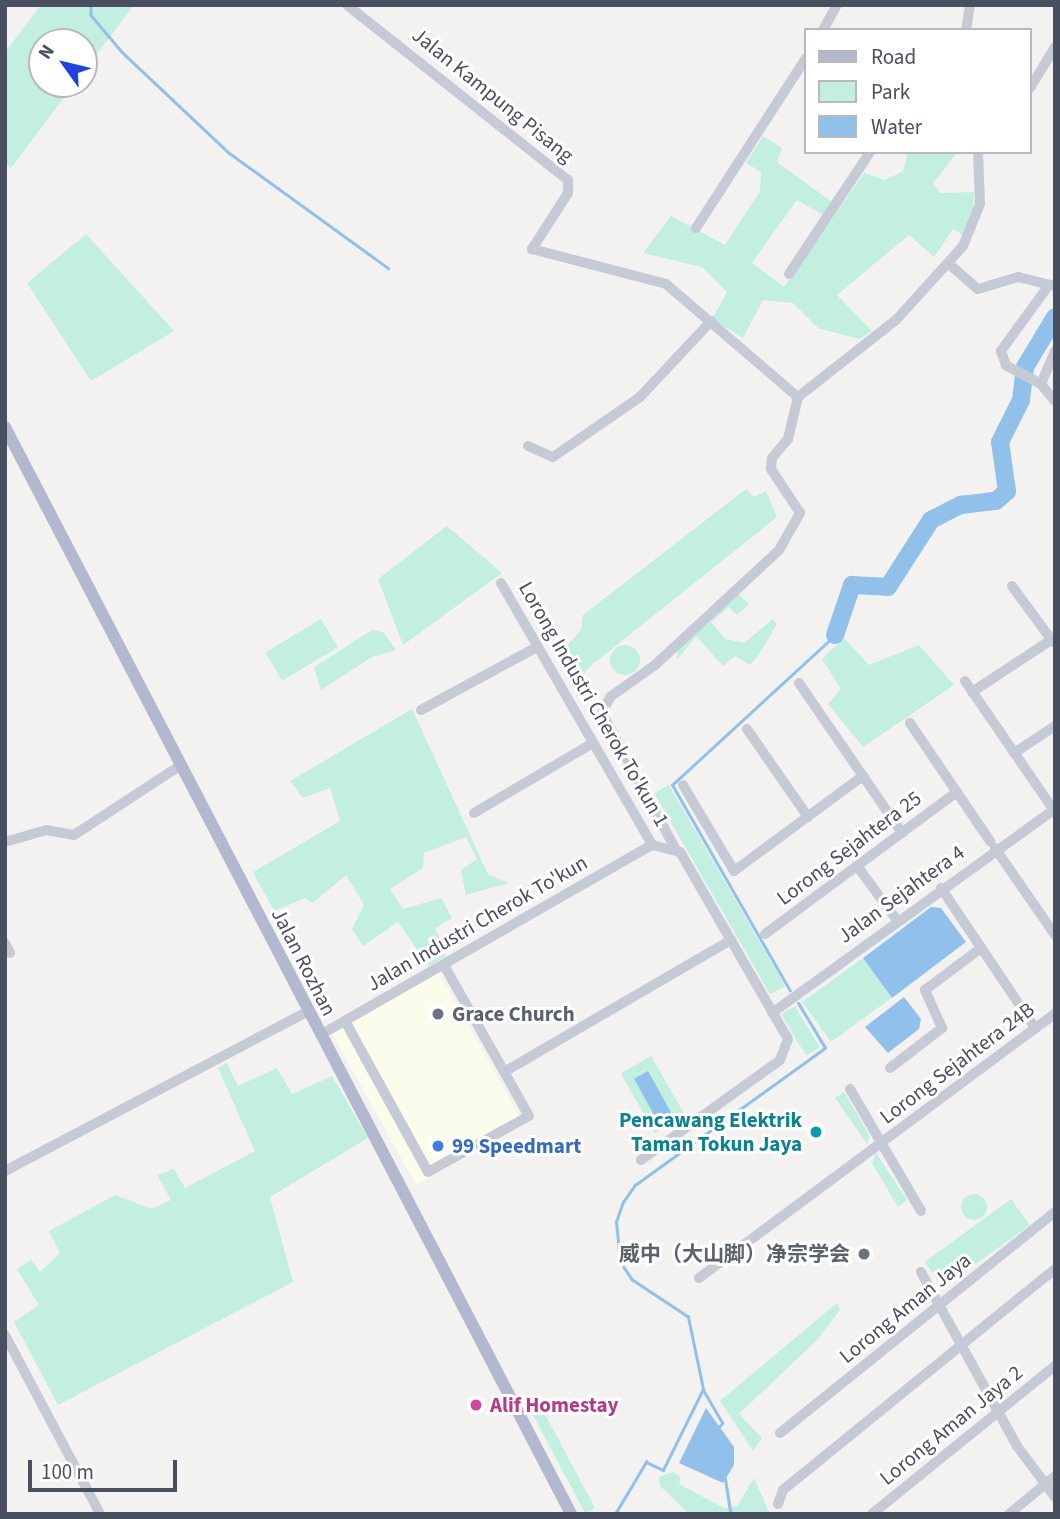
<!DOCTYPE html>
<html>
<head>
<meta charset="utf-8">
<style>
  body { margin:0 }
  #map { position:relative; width:1060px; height:1519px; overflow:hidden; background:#f4f2f1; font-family:"Source Sans 3","Noto Sans SC",sans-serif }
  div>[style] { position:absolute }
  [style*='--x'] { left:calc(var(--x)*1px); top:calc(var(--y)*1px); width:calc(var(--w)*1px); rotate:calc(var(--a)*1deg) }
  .commercial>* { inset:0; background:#fcfced; transform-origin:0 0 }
  .green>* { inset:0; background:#c2efdf; transform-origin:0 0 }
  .round { border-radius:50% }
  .water>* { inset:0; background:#91c1ea; transform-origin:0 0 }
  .stream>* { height:2.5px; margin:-1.25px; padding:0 1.25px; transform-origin:1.25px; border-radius:1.25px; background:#91c1ea }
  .river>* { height:18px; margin:-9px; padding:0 9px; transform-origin:9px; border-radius:9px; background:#91c1ea }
  .minor>* { height:10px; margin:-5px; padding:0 5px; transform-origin:5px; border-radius:5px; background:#c6cad5 }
  .major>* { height:12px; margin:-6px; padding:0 6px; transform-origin:6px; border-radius:6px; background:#b2b9cf }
  .dots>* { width:19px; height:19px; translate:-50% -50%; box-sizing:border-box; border:4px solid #fff; border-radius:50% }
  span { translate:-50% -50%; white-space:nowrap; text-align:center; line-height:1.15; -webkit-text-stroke:6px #fff; paint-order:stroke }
  .street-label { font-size:21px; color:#4a4f5f }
  .worship-label { font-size:21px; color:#5b616d; font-weight:700 }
  .left { translate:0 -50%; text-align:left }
  .right { translate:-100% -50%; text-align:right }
  .culture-label { font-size:21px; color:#0d838f; font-weight:700 }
  .shop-label { font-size:21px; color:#366cbe; font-weight:700 }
  .hotel-label { font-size:21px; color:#b23c85; font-weight:700 }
  .frame { position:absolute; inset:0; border:7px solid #4a4f5f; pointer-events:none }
  .legend { position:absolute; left:804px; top:28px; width:228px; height:126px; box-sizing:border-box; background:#fff; border:2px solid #b7b9bf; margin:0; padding:9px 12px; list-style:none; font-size:21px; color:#4a4f5f }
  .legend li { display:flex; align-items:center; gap:14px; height:35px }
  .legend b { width:35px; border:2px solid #b7b9bf }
  .north { position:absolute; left:28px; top:28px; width:70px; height:70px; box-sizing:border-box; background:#fff; border:2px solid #b7b9bf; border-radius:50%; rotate:304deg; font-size:19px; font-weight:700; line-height:28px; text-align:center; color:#4a4f5f }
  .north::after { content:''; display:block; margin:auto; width:24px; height:32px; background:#1f42e0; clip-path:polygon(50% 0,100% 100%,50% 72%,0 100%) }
  .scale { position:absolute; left:28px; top:1460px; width:149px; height:32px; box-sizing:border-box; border:4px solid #4a4f5f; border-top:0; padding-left:9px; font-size:21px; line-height:24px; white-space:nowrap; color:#4a4f5f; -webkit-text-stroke:5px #fff; paint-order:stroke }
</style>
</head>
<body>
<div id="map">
  <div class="commercial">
    <i style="left:435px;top:965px;width:183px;height:123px;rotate:61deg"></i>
  </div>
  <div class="green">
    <i style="clip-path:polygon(41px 5px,134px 5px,84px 71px,84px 42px,42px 42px,42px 84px,74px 84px,11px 168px,5px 163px,5px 52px)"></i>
    <i style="clip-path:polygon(763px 136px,782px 148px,777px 162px,832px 202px,823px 215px,797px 200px,752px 263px,784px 287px,864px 173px,885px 180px,903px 171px,908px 152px,958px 152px,933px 183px,940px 193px,974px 192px,973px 218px,963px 235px,953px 229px,934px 257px,909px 235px,837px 295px,872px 331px,859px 339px,818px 328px,793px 303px,763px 300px,743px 338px,712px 319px,727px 292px,702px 267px,643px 253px,671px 216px,725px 245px,760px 191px,761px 172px,746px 163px)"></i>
    <i style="clip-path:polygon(86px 234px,174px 331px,91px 381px,27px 283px)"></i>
    <i style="clip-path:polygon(746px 489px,754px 497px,766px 491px,777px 517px,588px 668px,577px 686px,572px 678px,580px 667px,566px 647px,581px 630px,583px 615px)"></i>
    <i style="clip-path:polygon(447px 526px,502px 573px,403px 645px,378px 579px)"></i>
    <i style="clip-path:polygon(738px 594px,749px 604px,737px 615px,729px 607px,711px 622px,725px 639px,744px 643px,773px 619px,777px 624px,758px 656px,750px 665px,735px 656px,723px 666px,696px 636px,677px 660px,678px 644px)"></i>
    <i style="left:321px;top:619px;width:33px;height:65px;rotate:59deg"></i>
    <i style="clip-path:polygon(372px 630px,383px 632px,396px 650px,372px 657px,321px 690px,314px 667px)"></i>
    <i style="clip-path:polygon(844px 638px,869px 665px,919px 645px,954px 685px,863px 747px,828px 704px,841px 689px,822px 659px)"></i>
    <i class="round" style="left:610px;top:645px;width:30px;height:30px"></i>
    <i style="clip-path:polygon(412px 709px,488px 874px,509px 883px,466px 895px,461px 870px,477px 859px,466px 837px,424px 853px,423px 868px,390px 889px,403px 909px,441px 898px,452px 918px,435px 928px,446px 956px,429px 967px,398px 922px,363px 946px,352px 929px,364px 905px,346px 875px,313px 903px,305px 898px,274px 911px,253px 872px,340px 821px,330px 788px,303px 798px,290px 781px)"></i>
    <i style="left:669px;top:785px;width:232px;height:17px;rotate:60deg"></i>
    <i style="left:863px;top:958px;width:49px;height:75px;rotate:54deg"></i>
    <i style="left:795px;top:1006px;width:48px;height:16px;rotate:59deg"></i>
    <i style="left:651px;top:1056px;width:69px;height:35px;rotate:60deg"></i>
    <i style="clip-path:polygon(227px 1063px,238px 1086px,277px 1068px,292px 1094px,332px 1076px,368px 1138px,270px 1197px,293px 1282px,58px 1405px,14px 1322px,39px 1305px,17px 1269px,31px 1260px,40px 1272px,60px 1253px,49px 1231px,115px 1195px,152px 1209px,171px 1200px,157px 1175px,174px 1169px,185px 1188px,255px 1151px,218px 1068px)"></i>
    <i style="clip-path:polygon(844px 1092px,870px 1136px,867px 1144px,835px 1098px)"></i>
    <i style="clip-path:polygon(876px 1153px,907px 1200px,898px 1207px,872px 1163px)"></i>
    <i class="round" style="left:961px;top:1194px;width:26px;height:26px"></i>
    <i style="left:1011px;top:1199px;width:32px;height:107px;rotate:54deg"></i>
    <i style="clip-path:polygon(837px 1303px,840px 1310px,818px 1339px,739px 1414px,762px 1438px,753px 1451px,720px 1401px)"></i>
    <i style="left:538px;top:1401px;width:121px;height:11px;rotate:62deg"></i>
    <i style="clip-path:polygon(673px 1472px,681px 1477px,679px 1484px,724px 1508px,737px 1506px,754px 1478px,770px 1514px,689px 1514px,660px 1486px,659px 1477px)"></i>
  </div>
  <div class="water">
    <i style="clip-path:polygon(931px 907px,941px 908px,966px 942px,892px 998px,863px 958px)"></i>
    <i style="clip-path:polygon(904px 997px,921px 1019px,919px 1029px,888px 1053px,865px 1027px)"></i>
    <i style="left:648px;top:1071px;width:49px;height:16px;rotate:61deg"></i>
    <i style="clip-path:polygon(706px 1408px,734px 1447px,734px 1465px,723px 1483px,679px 1463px)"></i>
  </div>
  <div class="stream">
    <i style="--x:91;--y:5;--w:10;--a:90"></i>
    <i style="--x:91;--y:15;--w:48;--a:50"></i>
    <i style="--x:122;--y:52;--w:146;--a:43.3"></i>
    <i style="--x:228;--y:152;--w:198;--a:35.9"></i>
    <i style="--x:790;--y:991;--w:237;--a:-119.8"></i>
    <i style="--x:672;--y:785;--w:222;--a:-42.6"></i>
    <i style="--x:703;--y:1389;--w:39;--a:60"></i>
    <i style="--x:723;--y:1423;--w:6;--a:129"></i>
    <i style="--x:725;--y:1476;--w:38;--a:81"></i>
    <i style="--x:615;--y:1514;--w:61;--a:-59.2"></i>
    <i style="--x:646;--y:1462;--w:19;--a:25"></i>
    <i style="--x:663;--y:1470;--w:90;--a:-63.7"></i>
    <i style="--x:703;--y:1389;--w:74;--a:-101.8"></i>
    <i style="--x:688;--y:1317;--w:67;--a:-146.5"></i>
    <i style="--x:632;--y:1280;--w:22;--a:-124"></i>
    <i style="--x:620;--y:1262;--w:40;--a:-95.7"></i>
    <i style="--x:616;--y:1222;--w:21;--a:-71"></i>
    <i style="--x:623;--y:1202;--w:21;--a:-55"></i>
    <i style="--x:635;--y:1185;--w:234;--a:-35.8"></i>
    <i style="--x:825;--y:1048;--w:52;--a:-121"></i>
  </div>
  <div class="river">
    <i style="--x:835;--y:635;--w:53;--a:-71.2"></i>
    <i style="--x:852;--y:585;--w:36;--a:3"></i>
    <i style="--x:888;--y:587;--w:80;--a:-57.3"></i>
    <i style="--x:931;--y:520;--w:34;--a:-27"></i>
    <i style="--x:961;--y:505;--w:35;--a:-7"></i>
    <i style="--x:996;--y:501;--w:15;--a:-42"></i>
    <i style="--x:1007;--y:491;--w:49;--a:-98.1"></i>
    <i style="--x:1000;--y:442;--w:47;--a:-63.4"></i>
    <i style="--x:1021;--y:400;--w:33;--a:-83"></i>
    <i style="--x:1025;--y:367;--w:58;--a:-59"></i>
  </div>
  <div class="minor">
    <i style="--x:347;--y:5;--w:282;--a:38.4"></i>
    <i style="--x:568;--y:180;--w:13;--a:90"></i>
    <i style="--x:568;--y:193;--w:67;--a:122.7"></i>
    <i style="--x:532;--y:249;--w:138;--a:14.6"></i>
    <i style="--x:666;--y:284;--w:174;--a:40.6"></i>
    <i style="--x:823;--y:30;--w:29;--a:-61"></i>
    <i style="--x:966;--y:30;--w:25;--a:-81"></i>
    <i style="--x:1030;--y:88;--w:48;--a:-58.6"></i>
    <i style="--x:696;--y:228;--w:202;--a:-57.1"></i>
    <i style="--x:949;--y:264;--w:38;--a:41"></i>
    <i style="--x:978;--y:289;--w:42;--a:-16.7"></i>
    <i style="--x:1018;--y:277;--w:36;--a:14"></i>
    <i style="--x:789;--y:274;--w:146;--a:-56.4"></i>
    <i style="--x:1055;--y:351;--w:36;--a:113"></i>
    <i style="--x:1041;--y:384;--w:22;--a:51"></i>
    <i style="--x:1041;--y:384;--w:40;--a:-152"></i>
    <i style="--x:1006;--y:365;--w:15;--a:-110"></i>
    <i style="--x:1001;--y:351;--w:82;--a:-54"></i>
    <i style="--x:528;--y:446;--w:27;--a:24"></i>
    <i style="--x:553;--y:457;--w:106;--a:-34.6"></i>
    <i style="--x:640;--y:397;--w:104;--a:-46.9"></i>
    <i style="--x:501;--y:583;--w:302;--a:60"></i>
    <i style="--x:1012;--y:586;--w:69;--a:53.8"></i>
    <i style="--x:965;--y:681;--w:159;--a:55.5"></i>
    <i style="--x:799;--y:683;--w:182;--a:55.5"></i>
    <i style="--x:972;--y:692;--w:95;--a:-33.4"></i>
    <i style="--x:421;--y:710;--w:132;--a:-28.5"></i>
    <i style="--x:910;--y:723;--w:143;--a:55.9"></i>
    <i style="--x:747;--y:729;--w:107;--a:55.3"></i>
    <i style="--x:1014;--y:753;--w:49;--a:-33.4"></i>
    <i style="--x:683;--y:785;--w:100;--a:59.3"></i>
    <i style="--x:734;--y:871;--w:160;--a:-36.4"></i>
    <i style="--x:474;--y:813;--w:138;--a:-30.5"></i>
    <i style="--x:5;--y:842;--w:43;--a:-16.3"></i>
    <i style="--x:46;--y:830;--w:28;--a:10"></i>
    <i style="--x:74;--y:835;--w:128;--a:-33.2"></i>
    <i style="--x:675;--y:848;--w:153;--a:-118.4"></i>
    <i style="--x:602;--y:713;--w:18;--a:-63"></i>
    <i style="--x:610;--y:697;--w:55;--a:-35.4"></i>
    <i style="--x:655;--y:665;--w:169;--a:-42.8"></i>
    <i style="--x:779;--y:550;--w:43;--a:-60.4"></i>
    <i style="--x:800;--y:513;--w:53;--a:-123.4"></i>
    <i style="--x:771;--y:469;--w:11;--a:-85"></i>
    <i style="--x:772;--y:458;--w:25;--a:-50"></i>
    <i style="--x:788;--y:439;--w:43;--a:-76.6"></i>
    <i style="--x:798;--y:397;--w:125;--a:-38.2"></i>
    <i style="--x:896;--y:320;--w:100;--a:-47.8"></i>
    <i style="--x:963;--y:246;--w:45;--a:-68"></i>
    <i style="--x:980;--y:204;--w:52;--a:-92.2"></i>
    <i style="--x:995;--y:848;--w:106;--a:55.4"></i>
    <i style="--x:857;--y:866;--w:67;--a:53.5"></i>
    <i style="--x:941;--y:888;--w:169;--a:56.1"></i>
    <i style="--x:765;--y:934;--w:239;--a:-36.5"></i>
    <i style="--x:5;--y:943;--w:11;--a:63"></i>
    <i style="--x:772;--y:1013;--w:349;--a:-35.8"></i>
    <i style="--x:345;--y:1021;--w:172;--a:61.2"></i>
    <i style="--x:428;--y:1172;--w:115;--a:-29"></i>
    <i style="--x:529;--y:1116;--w:173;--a:-119.4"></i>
    <i style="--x:320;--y:1035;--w:383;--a:-29.8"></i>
    <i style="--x:890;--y:1068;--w:66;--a:-37.6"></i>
    <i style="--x:942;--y:1028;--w:42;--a:-114.1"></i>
    <i style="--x:925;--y:990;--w:70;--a:-36.9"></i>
    <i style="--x:504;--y:1072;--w:263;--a:-30.2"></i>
    <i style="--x:850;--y:1089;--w:141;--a:59.8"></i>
    <i style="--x:641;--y:1160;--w:171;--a:-35.7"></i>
    <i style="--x:780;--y:1060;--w:22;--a:-69"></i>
    <i style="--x:788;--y:1039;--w:216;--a:-120"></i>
    <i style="--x:680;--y:852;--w:29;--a:-166"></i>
    <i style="--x:5;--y:1171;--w:341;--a:-27.8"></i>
    <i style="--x:921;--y:1272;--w:199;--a:61.1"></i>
    <i style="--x:1017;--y:1446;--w:64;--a:53.3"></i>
    <i style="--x:699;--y:1278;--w:443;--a:-36.6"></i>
    <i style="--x:5;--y:1335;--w:203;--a:62"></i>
    <i style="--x:780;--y:1433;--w:353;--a:-38.8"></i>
    <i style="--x:778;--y:1504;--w:15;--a:-70"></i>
    <i style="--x:783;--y:1490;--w:350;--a:-39.1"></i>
    <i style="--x:872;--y:1514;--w:235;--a:-39"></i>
    <i style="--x:1009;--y:1514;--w:60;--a:-39.6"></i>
  </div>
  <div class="major">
    <i style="--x:5;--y:427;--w:1226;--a:62.49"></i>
  </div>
  <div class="dots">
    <i style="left:438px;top:1014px;background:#6b7280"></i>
    <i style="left:816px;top:1132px;background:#0f9aa8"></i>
    <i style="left:438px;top:1146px;background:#3f7fe0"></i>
    <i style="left:864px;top:1254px;background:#6b7280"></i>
    <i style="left:476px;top:1405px;background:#d1479c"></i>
  </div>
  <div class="street-label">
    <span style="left:493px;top:95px;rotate:39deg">Jalan Kampung Pisang</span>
    <span style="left:594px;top:704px;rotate:60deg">Lorong Industri Cherok To'kun 1</span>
    <span style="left:849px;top:848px;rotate:-37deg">Lorong Sejahtera 25</span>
    <span style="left:901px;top:894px;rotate:-36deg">Jalan Sejahtera 4</span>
    <span style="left:477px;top:923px;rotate:-30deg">Jalan Industri Cherok To'kun</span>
    <span style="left:304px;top:962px;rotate:63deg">Jalan Rozhan</span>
    <span style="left:957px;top:1063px;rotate:-37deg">Lorong Sejahtera 24B</span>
    <span style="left:905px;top:1308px;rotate:-39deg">Lorong Aman Jaya</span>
    <span style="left:951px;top:1425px;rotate:-39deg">Lorong Aman Jaya 2</span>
  </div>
  <div class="worship-label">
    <span class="left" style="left:452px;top:1014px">Grace Church</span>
    <span class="right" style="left:850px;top:1254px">威中（大山脚）净宗学会</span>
  </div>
  <div class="culture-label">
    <span class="right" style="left:802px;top:1132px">Pencawang Elektrik<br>Taman Tokun Jaya</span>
  </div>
  <div class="shop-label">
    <span class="left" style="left:452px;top:1146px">99 Speedmart</span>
  </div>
  <div class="hotel-label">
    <span class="left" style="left:490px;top:1405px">Alif Homestay</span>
  </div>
  <div class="frame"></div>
  <ul class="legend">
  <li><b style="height:9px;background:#b2b9cf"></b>Road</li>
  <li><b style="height:19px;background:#c2efdf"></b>Park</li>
  <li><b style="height:19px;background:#91c1ea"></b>Water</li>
  </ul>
  <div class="north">N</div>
  <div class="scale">100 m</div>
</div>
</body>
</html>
